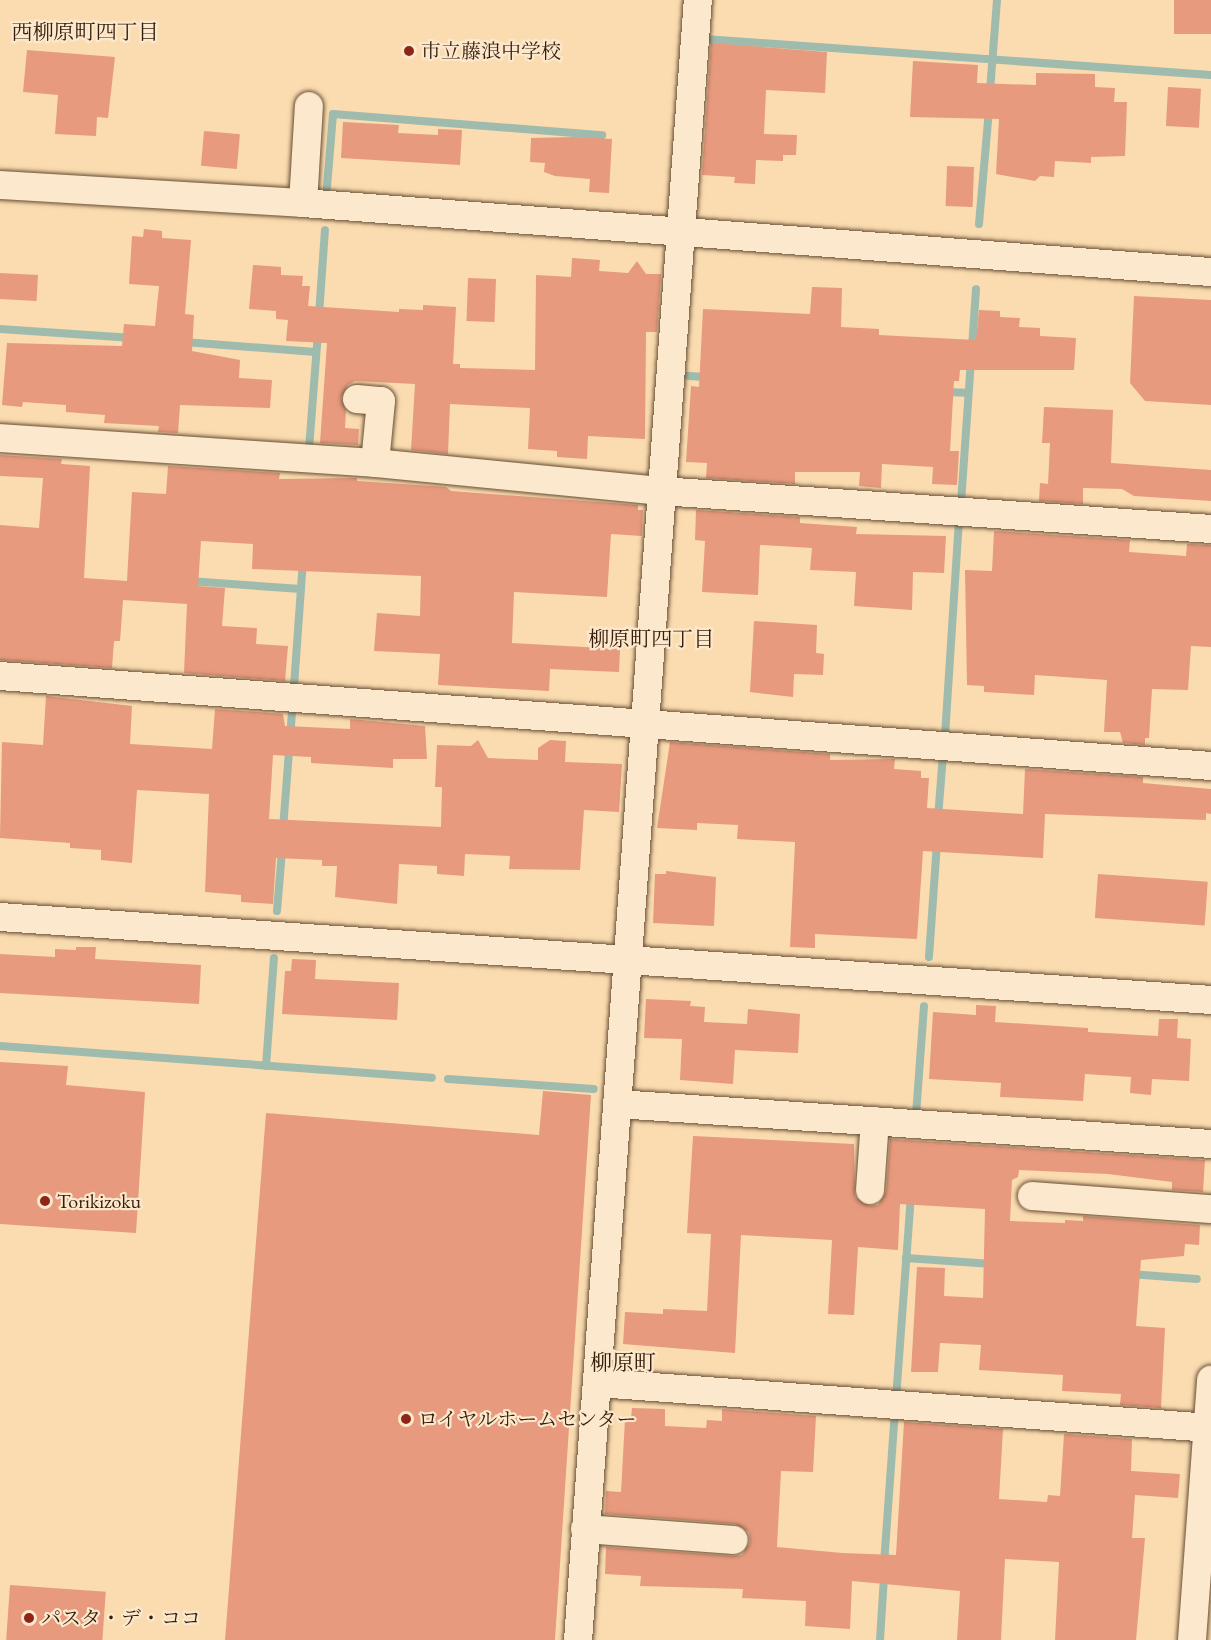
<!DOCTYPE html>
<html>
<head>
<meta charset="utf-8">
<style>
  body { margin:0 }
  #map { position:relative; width:1211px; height:1640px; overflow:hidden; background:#fadcb0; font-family:"EB Garamond","Noto Serif JP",serif }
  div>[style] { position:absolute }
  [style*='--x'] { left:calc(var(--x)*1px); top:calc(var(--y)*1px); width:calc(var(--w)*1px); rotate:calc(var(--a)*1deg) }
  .stream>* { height:8px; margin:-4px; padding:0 4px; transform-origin:4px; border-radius:4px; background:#9ebbad }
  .building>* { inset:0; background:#e79a7e; transform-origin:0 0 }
  .roads { filter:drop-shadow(0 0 2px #674d34) drop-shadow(0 0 2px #674d34) }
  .minor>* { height:28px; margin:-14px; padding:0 14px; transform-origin:14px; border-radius:14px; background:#fce8cc }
  .dots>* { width:16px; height:16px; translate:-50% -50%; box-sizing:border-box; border:3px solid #fce8cc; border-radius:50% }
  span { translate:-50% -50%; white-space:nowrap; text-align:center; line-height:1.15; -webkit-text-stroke:4.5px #fce8cc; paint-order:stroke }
  .poi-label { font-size:20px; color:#361d0b }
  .left { translate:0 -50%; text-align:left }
  .neighbourhood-label { font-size:21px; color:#361d0b }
  .quarter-label { font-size:22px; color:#361d0b }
</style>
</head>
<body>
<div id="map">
  <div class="stream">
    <i style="--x:705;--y:39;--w:507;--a:4.07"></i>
    <i style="--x:990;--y:91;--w:91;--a:-85.6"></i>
    <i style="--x:327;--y:187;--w:73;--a:-85.3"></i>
    <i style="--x:333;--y:114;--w:270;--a:4.5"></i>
    <i style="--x:979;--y:224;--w:115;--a:-85"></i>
    <i style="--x:319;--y:315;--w:85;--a:-86"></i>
    <i style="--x:0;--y:329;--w:133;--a:3.9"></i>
    <i style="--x:184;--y:342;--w:132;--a:4.3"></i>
    <i style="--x:972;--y:348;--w:59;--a:-86.1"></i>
    <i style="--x:688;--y:376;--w:19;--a:3"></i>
    <i style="--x:944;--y:392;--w:24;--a:2"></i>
    <i style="--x:309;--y:449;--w:116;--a:-85.6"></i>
    <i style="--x:961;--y:503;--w:143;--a:-86"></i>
    <i style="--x:189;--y:581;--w:112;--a:4.1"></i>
    <i style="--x:294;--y:686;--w:125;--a:-85.9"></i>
    <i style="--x:945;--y:736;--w:218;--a:-86.3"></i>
    <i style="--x:938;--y:818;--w:64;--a:-85.5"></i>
    <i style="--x:283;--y:829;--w:118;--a:-85.6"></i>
    <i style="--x:277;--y:911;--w:61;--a:-85.3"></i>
    <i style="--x:929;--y:957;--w:115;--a:-86"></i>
    <i style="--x:0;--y:1046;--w:433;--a:4.2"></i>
    <i style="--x:266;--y:1066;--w:108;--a:-85.8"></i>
    <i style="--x:448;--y:1079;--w:146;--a:3.9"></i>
    <i style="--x:916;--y:1115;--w:109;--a:-85.8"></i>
    <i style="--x:906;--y:1258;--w:86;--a:4"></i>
    <i style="--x:1130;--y:1274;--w:67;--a:4.3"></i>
    <i style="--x:896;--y:1399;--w:204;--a:-85.8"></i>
    <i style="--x:884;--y:1564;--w:153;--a:-85.9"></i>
    <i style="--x:880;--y:1640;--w:64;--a:-86.4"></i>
  </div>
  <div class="building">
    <i style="left:1174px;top:0;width:37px;height:34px"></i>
    <i style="clip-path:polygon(711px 43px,827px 52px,825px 93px,766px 90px,764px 134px,797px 135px,796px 155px,783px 155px,783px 161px,756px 160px,755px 184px,734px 183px,735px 177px,702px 175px)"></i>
    <i style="clip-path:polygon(27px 50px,115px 57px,108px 118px,97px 117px,96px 136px,55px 134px,58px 95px,23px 92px)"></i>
    <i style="clip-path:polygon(913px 61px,978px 65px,977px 83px,1036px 85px,1036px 73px,1095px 74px,1095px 87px,1115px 88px,1114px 102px,1127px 102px,1125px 156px,1091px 157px,1091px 163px,1055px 161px,1054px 177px,1040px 176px,1035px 181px,996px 174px,999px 119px,910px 117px)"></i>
    <i style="left:1168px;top:87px;width:33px;height:39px;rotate:3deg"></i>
    <i style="clip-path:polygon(343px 122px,399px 125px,398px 133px,438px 135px,438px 129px,462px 130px,460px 165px,341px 158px)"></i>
    <i style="left:204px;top:131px;width:36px;height:35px;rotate:5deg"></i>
    <i style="clip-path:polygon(574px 137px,612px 139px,609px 193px,589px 192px,590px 179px,555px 176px,544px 172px,545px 163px,530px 162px,531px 138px)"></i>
    <i style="left:947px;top:166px;width:27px;height:40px;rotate:2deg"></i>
    <i style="clip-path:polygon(144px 229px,162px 231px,162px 238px,191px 240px,185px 314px,194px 315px,192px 351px,240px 360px,239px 378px,272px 380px,270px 408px,180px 405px,178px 433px,158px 432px,159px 426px,104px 423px,105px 415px,66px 412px,66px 405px,23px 402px,22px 407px,2px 405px,7px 343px,122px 346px,124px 324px,155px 326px,159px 286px,129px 284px,132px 236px,143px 237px)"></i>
    <i style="clip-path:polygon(572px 258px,600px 260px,599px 271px,628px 273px,637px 261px,646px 274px,661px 274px,657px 332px,646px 332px,645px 439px,588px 436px,587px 459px,557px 457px,557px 451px,528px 449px,530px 408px,450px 404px,448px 454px,411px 450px,415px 384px,355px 381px,348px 385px,341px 398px,346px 411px,345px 428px,359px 429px,358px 445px,320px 443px,327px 343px,286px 341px,288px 320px,276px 319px,276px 311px,249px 309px,253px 265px,281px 267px,281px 275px,303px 276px,302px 286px,310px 286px,308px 306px,399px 312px,399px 309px,423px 310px,423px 305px,456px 307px,453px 364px,460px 364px,460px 368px,535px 370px,536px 275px,571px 277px)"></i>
    <i style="left:0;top:273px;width:38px;height:26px;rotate:3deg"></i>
    <i style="left:468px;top:278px;width:28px;height:43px;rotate:2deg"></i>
    <i style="clip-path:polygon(812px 287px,842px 288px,841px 327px,879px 329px,879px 335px,976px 340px,979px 310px,1000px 311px,1000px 317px,1020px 318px,1019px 327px,1040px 328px,1040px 336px,1076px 338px,1074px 370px,960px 370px,959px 381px,954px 381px,950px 451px,959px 451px,957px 485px,932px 484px,933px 467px,882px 464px,881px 488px,859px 486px,860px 472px,795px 472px,795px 484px,706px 478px,707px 463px,686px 462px,691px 386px,699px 387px,703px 309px,810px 314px)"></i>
    <i style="clip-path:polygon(1134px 296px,1211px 300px,1211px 405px,1145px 401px,1130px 383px)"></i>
    <i style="clip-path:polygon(1044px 407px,1113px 410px,1111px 463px,1211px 470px,1211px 501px,1134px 496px,1122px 489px,1083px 488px,1083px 504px,1039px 501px,1040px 483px,1048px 484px,1050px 443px,1042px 443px)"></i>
    <i style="clip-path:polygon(0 455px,62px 459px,61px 464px,90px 466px,84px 578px,127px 581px,132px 492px,166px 494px,168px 466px,280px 473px,279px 479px,357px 478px,357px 481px,446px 487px,451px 491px,638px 505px,638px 510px,643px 510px,642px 536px,611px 534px,607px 597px,514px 592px,512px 643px,620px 649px,619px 672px,550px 669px,549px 691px,438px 685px,440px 654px,374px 651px,377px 613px,420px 616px,421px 576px,252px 569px,253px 544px,201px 541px,198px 586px,225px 588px,222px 626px,257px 628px,256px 644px,288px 646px,285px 681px,184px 673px,187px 604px,123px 600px,120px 641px,114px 641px,112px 668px,0 660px,0 525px,39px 528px,43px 478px,0 476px)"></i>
    <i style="clip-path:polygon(696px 510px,800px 517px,800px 523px,857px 527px,856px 534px,946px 536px,944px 573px,913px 572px,912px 610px,854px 606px,856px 572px,810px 570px,812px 548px,760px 545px,758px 595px,702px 592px,705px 541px,695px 540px)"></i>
    <i style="clip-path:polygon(994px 531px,1130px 540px,1129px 552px,1186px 556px,1187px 544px,1211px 545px,1211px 647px,1191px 646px,1188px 690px,1152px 689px,1149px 738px,1145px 738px,1145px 745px,1123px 743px,1120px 732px,1104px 732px,1107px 680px,1035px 675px,1034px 695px,984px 692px,984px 686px,967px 685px,965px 570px,992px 571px)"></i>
    <i style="clip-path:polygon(754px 621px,817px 625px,816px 653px,824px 654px,823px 675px,794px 674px,793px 697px,750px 692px)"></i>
    <i style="clip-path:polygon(46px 696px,132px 706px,130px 744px,212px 749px,215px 709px,283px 714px,285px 726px,350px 729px,350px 719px,425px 726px,427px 759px,393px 759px,393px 768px,311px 763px,311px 757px,273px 755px,269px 819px,441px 827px,442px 787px,435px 787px,437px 745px,471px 746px,478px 740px,488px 758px,538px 760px,538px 748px,550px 740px,566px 741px,565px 762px,622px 764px,619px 812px,584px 810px,580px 870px,509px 869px,510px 856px,465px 854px,464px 876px,437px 874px,437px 866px,399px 864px,397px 904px,335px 897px,337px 866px,322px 866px,322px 860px,276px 858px,273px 904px,241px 902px,241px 895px,205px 892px,209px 794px,137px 790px,132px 863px,101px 860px,101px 850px,70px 848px,70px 843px,0 838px,2px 742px,43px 745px)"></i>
    <i style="clip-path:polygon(670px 742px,830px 754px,830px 760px,895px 759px,894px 769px,921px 771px,921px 778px,929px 778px,927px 808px,1023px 814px,1025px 769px,1143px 777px,1143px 783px,1211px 789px,1211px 814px,1206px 813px,1206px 820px,1045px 814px,1043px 858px,923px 851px,917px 939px,815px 934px,815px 948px,790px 947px,795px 842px,737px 839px,738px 825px,697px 823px,697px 830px,657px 828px)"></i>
    <i style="clip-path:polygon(666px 871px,716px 877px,714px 926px,653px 923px,655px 874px,666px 874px)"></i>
    <i style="left:1098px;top:874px;width:110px;height:44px;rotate:4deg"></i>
    <i style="clip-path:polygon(76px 947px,96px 947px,95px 959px,201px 965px,199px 1004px,0 993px,0 954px,55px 957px,55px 949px,76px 950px)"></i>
    <i style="clip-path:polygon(292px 959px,316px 960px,315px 979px,399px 983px,397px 1020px,282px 1014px,285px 971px,291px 971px)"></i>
    <i style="clip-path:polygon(646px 999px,691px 1001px,690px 1006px,705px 1007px,704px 1022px,747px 1024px,748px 1009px,800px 1014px,798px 1053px,735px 1050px,733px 1084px,680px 1080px,682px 1039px,644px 1038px)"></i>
    <i style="clip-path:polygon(976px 1005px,996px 1006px,995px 1022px,1088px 1028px,1088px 1032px,1158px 1036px,1159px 1019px,1178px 1019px,1177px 1038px,1191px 1039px,1189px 1081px,1152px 1079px,1151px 1095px,1130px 1093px,1131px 1077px,1085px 1074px,1083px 1101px,1000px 1097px,1001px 1083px,929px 1079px,933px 1012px,976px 1015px)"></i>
    <i style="clip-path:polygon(0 1062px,68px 1066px,66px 1085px,145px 1092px,136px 1233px,0 1224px)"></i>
    <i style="clip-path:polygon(543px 1091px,591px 1095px,555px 1640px,225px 1640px,266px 1113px,539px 1135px)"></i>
    <i style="clip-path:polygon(693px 1136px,854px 1144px,855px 1197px,869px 1206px,878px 1205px,886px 1192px,890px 1139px,1205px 1160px,1203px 1192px,1172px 1190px,1172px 1182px,1108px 1174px,1019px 1170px,1018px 1177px,1012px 1180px,1010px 1221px,1065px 1223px,1065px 1220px,1083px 1221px,1083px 1216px,1200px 1225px,1199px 1245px,1185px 1244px,1184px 1256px,1141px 1260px,1136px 1326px,1165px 1328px,1161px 1408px,1120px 1405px,1121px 1394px,1062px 1391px,1063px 1375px,979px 1370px,981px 1345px,940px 1343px,938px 1372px,911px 1372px,917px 1267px,945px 1268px,944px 1296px,983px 1298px,985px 1209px,900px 1204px,898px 1250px,858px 1247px,854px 1315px,828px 1314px,832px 1240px,741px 1235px,735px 1353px,623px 1344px,625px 1312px,663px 1314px,663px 1309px,707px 1311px,711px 1234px,687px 1233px)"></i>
    <i style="clip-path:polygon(632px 1408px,665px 1409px,665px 1426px,706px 1428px,707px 1420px,722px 1421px,722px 1409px,816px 1416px,813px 1472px,781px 1471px,777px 1547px,842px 1553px,896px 1555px,904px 1422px,1003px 1429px,999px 1499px,1047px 1502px,1048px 1495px,1060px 1496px,1064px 1434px,1132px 1439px,1131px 1471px,1180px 1474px,1178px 1498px,1135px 1495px,1132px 1538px,1145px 1538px,1136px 1640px,1055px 1640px,1059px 1562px,1005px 1559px,1001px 1640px,957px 1640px,960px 1591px,852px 1581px,850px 1629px,805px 1626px,806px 1601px,742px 1598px,743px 1589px,640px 1586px,641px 1576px,605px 1574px,606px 1547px,733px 1556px,742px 1555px,750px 1542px,749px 1532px,735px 1524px,605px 1514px,606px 1491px,621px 1492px,625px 1419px,631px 1419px)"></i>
    <i style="left:10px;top:1585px;width:96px;height:55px;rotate:4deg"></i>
  </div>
  <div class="roads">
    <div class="minor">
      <i style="--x:0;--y:185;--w:304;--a:3.4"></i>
      <i style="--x:303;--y:203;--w:911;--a:4.35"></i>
      <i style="--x:303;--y:203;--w:97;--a:-86.5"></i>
      <i style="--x:357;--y:399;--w:24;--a:5"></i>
      <i style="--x:381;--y:401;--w:62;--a:95.5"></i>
      <i style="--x:0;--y:438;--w:376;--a:3.8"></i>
      <i style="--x:375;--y:463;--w:287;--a:5.6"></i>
      <i style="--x:661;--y:491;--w:551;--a:3.95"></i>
      <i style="--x:0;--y:676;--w:1214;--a:4.25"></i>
      <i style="--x:0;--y:917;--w:1214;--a:3.92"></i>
      <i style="--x:617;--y:1104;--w:595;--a:3.85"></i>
      <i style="--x:870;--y:1190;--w:69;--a:-85.9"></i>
      <i style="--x:1032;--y:1196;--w:179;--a:4.2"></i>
      <i style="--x:598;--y:1383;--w:615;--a:4.2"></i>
      <i style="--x:585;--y:1529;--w:149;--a:4.2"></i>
      <i style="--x:578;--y:1640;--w:1644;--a:-85.82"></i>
      <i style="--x:1192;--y:1640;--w:261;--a:-85.8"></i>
    </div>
  </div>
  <div class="dots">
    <i style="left:409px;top:51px;background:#8f2418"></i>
    <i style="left:45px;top:1201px;background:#8f2418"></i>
    <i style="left:406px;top:1419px;background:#8f2418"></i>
    <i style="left:29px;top:1618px;background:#8f2418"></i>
  </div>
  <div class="poi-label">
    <span class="left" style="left:421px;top:51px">市立藤浪中学校</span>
    <span class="left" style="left:57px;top:1201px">Torikizoku</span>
    <span class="left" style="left:418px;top:1419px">ロイヤルホームセンター</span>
    <span class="left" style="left:41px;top:1618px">パスタ・デ・ココ</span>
  </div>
  <div class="neighbourhood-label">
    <span style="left:85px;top:32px">西柳原町四丁目</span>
    <span style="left:651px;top:639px">柳原町四丁目</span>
  </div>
  <div class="quarter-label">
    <span style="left:623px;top:1363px">柳原町</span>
  </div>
</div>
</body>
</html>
